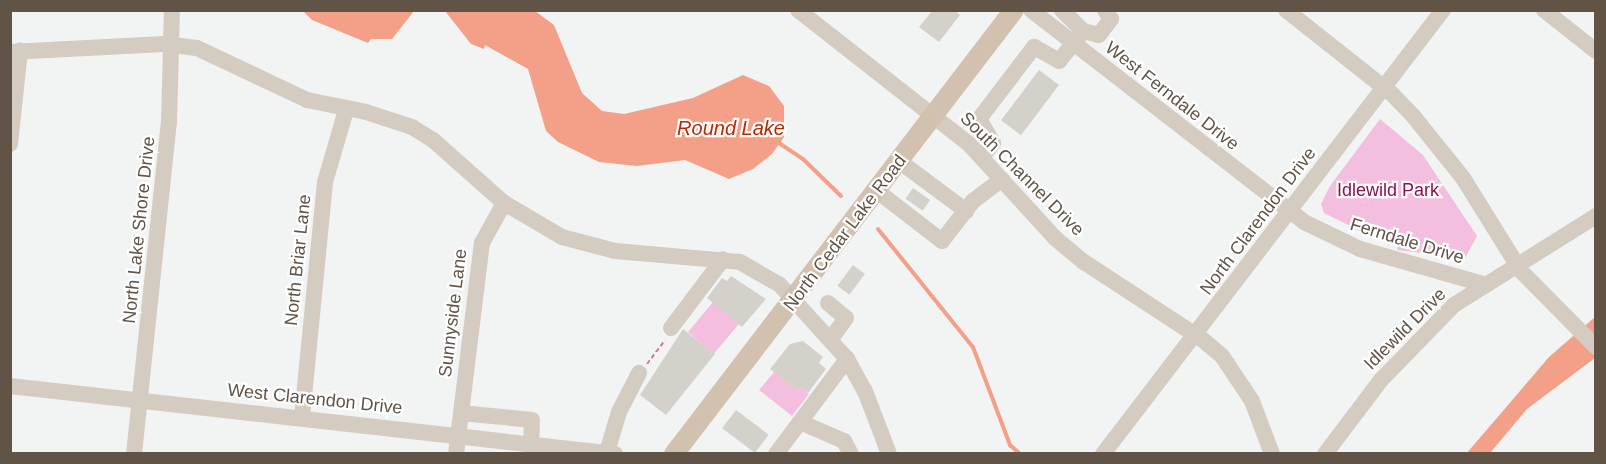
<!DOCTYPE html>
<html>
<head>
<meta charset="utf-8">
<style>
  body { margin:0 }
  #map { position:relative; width:1606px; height:464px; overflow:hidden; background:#f2f4f4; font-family:Arial,sans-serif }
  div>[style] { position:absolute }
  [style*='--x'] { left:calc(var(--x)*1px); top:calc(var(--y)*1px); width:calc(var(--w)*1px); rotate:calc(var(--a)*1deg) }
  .green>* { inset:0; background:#f4bedf; transform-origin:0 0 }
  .water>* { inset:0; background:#f49f87 }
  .stream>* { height:4px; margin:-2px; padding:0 2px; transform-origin:2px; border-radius:2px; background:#f49f87 }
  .building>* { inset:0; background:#d4d1cb; transform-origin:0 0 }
  .path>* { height:2px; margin-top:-1px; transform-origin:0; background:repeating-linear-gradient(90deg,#d572a3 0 4.5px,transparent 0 7.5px) }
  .minor>* { height:16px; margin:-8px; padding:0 8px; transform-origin:8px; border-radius:8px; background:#d4cbc1 }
  .major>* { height:20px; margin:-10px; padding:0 10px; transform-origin:10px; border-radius:10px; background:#d2c1af }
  span { translate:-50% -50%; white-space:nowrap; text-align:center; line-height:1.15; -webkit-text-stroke:4.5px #fff; paint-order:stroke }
  .street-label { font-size:18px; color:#615447 }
  .park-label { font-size:18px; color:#8c0f4d }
  .water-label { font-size:20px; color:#bc2900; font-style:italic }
  .frame { position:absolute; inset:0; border:12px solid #615447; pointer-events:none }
</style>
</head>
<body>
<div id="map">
  <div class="green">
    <i style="clip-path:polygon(1380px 119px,1423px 155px,1477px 236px,1465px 258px,1397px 250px,1398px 243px,1358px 230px,1324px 213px,1321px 204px,1330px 186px)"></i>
    <i style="left:713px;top:302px;width:34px;height:39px;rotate:40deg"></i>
    <i style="clip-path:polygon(774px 372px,798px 391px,801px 387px,809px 394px,792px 416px,759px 390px)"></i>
  </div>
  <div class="water">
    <i style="clip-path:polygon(303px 11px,414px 11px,392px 39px,371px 39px,368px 43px,312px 20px)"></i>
    <i style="clip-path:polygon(445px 11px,535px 11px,554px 25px,582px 93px,602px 111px,624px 114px,693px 98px,743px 75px,769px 86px,784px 106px,784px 137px,772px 154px,753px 169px,729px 179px,685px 160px,637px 166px,599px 162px,558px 142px,546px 131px,528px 69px,485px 45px,484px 49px,471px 44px)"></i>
    <i style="clip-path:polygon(1595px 317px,1595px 358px,1527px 409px,1490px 453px,1466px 454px,1549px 357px)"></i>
  </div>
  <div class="stream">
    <i style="--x:779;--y:143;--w:29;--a:34"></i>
    <i style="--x:803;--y:159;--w:53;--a:44.2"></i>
    <i style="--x:878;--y:229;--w:151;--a:51.2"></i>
    <i style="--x:973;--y:347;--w:105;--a:69.3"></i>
    <i style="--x:1010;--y:445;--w:13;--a:42"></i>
  </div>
  <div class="building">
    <i style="clip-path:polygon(933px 10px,954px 10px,960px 15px,939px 42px,919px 27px)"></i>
    <i style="left:1039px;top:70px;width:25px;height:63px;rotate:37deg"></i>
    <i style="left:913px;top:188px;width:21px;height:13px;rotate:35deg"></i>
    <i style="left:853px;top:265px;width:15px;height:26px;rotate:37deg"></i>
    <i style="clip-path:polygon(731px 276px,766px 299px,742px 327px,707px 298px,722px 278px,727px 281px)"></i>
    <i style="clip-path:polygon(683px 329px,715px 354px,666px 415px,640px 395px)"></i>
    <i style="clip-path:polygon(803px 341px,823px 357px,819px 363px,826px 369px,808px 393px,801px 387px,798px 391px,770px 369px,790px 344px)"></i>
    <i style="left:736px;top:410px;width:41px;height:23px;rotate:37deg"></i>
  </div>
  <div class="path">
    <i style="--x:647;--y:364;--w:30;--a:-53"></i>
  </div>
  <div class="minor">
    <i style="--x:798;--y:10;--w:217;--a:38.1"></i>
    <i style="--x:969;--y:144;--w:127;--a:47.5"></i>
    <i style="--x:1055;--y:238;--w:38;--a:40"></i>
    <i style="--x:1084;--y:262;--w:142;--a:33.2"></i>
    <i style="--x:1203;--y:340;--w:25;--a:40"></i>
    <i style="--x:1222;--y:356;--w:54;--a:56.3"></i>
    <i style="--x:1252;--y:401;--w:57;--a:69.3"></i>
    <i style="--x:1031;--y:10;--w:346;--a:37.8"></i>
    <i style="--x:1304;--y:222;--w:62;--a:25.7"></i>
    <i style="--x:1360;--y:249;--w:128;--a:15.9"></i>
    <i style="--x:1062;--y:10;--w:30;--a:45"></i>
    <i style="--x:1083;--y:31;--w:16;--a:14"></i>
    <i style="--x:1099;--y:35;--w:20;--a:-53"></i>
    <i style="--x:1111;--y:19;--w:11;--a:-124"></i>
    <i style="--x:1286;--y:10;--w:135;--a:38.4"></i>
    <i style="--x:1392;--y:94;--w:32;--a:46"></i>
    <i style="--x:1414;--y:117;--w:78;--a:51.2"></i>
    <i style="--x:1463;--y:178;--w:110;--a:58.1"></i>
    <i style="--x:1521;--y:271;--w:107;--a:45.4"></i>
    <i style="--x:1544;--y:10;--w:66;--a:38.3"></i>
    <i style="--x:10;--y:52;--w:154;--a:-3"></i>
    <i style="--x:164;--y:44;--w:33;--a:7"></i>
    <i style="--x:197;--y:48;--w:122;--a:25.3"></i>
    <i style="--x:307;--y:100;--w:60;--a:11.5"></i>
    <i style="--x:366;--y:112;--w:48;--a:18.1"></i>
    <i style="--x:412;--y:127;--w:25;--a:32"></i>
    <i style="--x:433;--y:140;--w:95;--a:41.6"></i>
    <i style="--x:504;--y:203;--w:67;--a:30.4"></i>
    <i style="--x:562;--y:237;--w:55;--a:14.8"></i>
    <i style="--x:615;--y:251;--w:125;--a:5"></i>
    <i style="--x:740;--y:262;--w:46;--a:29.9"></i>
    <i style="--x:780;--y:285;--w:100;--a:47.8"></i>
    <i style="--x:847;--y:359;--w:37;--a:61"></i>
    <i style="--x:865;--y:391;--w:67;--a:69.1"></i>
    <i style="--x:10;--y:144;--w:94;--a:-83.9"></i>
    <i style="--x:982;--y:157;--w:18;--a:-52"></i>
    <i style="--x:993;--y:143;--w:28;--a:-120"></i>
    <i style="--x:979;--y:119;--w:91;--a:-52.6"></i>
    <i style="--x:1034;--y:47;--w:29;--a:29"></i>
    <i style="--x:1059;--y:61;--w:38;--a:-51"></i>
    <i style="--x:899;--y:161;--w:84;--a:36.7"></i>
    <i style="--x:877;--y:191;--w:82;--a:37.6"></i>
    <i style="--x:942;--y:241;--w:51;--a:-52.2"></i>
    <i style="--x:973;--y:201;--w:36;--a:-37"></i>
    <i style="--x:828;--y:303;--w:23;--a:40"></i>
    <i style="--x:846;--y:318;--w:26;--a:126"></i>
    <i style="--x:671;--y:328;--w:86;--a:-53"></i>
    <i style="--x:10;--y:386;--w:609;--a:6.41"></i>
    <i style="--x:461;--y:413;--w:71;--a:5.6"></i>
    <i style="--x:532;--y:420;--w:23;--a:92"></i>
    <i style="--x:302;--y:417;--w:236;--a:-84.4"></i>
    <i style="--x:325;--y:182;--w:75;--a:-73.7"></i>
    <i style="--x:800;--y:422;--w:48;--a:23.4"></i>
    <i style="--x:844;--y:441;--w:15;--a:62"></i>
    <i style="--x:607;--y:452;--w:42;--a:-73.3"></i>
    <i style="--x:619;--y:412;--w:44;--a:-62.9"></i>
    <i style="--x:134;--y:454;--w:334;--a:-84"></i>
    <i style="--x:169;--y:122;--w:112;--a:-88.5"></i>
    <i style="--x:456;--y:454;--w:213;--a:-83"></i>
    <i style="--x:482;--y:243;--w:46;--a:-61.2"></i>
    <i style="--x:776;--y:454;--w:119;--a:-53.2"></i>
    <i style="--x:1103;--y:454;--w:559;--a:-52.56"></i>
    <i style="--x:1325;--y:454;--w:93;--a:-52.9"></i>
    <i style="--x:1381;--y:380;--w:105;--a:-45.8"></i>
    <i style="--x:1454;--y:305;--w:168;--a:-32.1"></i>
  </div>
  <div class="major">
    <i style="--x:674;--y:454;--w:559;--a:-52.56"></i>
  </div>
  <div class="street-label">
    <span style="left:1172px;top:96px;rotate:38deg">West Ferndale Drive</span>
    <span style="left:1022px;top:174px;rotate:45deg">South Channel Drive</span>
    <span style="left:1258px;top:221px;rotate:-53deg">North Clarendon Drive</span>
    <span style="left:139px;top:230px;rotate:-84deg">North Lake Shore Drive</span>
    <span style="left:845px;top:233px;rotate:-53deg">North Cedar Lake Road</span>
    <span style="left:1407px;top:241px;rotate:17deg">Ferndale Drive</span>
    <span style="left:298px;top:260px;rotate:-84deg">North Briar Lane</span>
    <span style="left:453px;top:313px;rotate:-83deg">Sunnyside Lane</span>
    <span style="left:1405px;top:329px;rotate:-45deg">Idlewild Drive</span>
    <span style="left:315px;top:399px;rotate:6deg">West Clarendon Drive</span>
  </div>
  <div class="park-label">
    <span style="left:1388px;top:190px">Idlewild Park</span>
  </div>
  <div class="water-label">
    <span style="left:731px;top:128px">Round Lake</span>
  </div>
  <div class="frame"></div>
</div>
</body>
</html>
